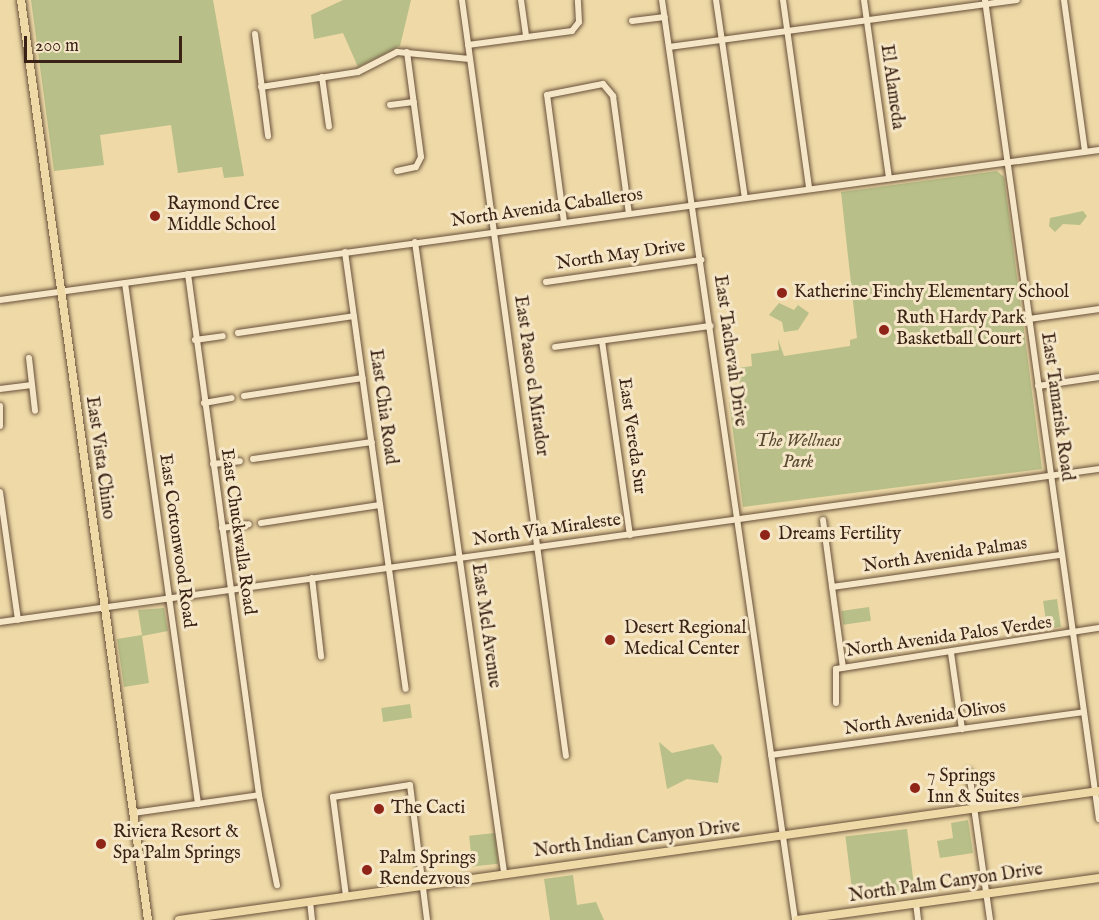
<!DOCTYPE html>
<html>
<head>
<meta charset="utf-8">
<style>
  body { margin:0 }
  #map { position:relative; width:1099px; height:920px; overflow:hidden; background:#eed9a7; font-family:"IM FELL English",serif }
  div>[style] { position:absolute }
  [style*='--x'] { left:calc(var(--x)*1px); top:calc(var(--y)*1px); width:calc(var(--w)*1px); rotate:calc(var(--a)*1deg) }
  .green>* { inset:0; background:#b8bf88; transform-origin:0 0 }
  .roads { filter:drop-shadow(0 0 2px #68503a) drop-shadow(0 0 2px #68503a) }
  .minor>* { height:6px; margin:-3px; padding:0 3px; transform-origin:3px; border-radius:3px; background:#f4e6c6 }
  .major>* { height:8px; margin:-4px; padding:0 4px; transform-origin:4px; border-radius:4px; background:#eed9a7 }
  .dots>* { width:16px; height:16px; translate:-50% -50%; box-sizing:border-box; border:3px solid #f4e6c6; border-radius:50% }
  span { translate:-50% -50%; white-space:nowrap; text-align:center; line-height:1.15; -webkit-text-stroke:6px #f4e6c6; paint-order:stroke }
  .street-label { font-size:18px; color:#3b2216 }
  .poi-label { font-size:18px; color:#3b2216 }
  .left { translate:0 -50%; text-align:left }
  .park-label { font-size:18px; color:#5a4932; font-style:italic }
  .scale { position:absolute; left:24px; top:36px; width:158px; height:27px; box-sizing:border-box; border:3px solid #3b2216; border-top:0; padding-left:8px; font-size:18px; line-height:21px; white-space:nowrap; color:#3b2216; -webkit-text-stroke:4px #f4e6c6; paint-order:stroke }
</style>
</head>
<body>
<div id="map">
  <div class="green">
    <i style="clip-path:polygon(31px 0,213px 0,244px 176px,224px 178px,222px 167px,178px 173px,171px 125px,100px 135px,104px 165px,54px 171px)"></i>
    <i style="clip-path:polygon(343px 0,411px 0,400px 46px,358px 67px,343px 33px,314px 39px,311px 15px)"></i>
    <i style="clip-path:polygon(997px 171px,1004px 177px,1042px 469px,743px 507px,729px 402px,742px 400px,738px 368px,752px 366px,751px 354px,779px 350px,778px 339px,784px 356px,850px 346px,850px 340px,857px 338px,841px 192px)"></i>
    <i style="clip-path:polygon(1083px 211px,1087px 216px,1080px 225px,1063px 224px,1055px 232px,1049px 226px,1050px 218px)"></i>
    <i style="clip-path:polygon(779px 303px,794px 310px,798px 305px,809px 313px,798px 330px,784px 332px,782px 322px,769px 315px)"></i>
    <i style="left:1057px;top:599px;width:28px;height:14px;rotate:82deg"></i>
    <i style="left:869px;top:607px;width:14px;height:28px;rotate:82deg"></i>
    <i style="clip-path:polygon(164px 608px,168px 631px,142px 636px,149px 683px,124px 687px,117px 639px,142px 635px,138px 610px)"></i>
    <i style="left:410px;top:704px;width:14px;height:29px;rotate:82deg"></i>
    <i style="clip-path:polygon(659px 742px,672px 753px,713px 744px,722px 757px,718px 783px,687px 779px,667px 789px)"></i>
    <i style="clip-path:polygon(968px 820px,973px 853px,940px 858px,937px 841px,953px 838px,951px 823px)"></i>
    <i style="left:907px;top:829px;width:64px;height:62px;rotate:83deg"></i>
    <i style="left:495px;top:833px;width:31px;height:26px;rotate:84deg"></i>
    <i style="clip-path:polygon(573px 875px,577px 905px,596px 902px,604px 920px,550px 920px,544px 879px)"></i>
  </div>
  <div class="roads">
    <div class="minor">
      <i style="--x:462;--y:0;--w:763;--a:82.17"></i>
      <i style="--x:521;--y:0;--w:37;--a:82"></i>
      <i style="--x:662;--y:0;--w:930;--a:81.77"></i>
      <i style="--x:716;--y:0;--w:200;--a:81.7"></i>
      <i style="--x:783;--y:0;--w:190;--a:82.1"></i>
      <i style="--x:864;--y:0;--w:180;--a:82"></i>
      <i style="--x:985;--y:0;--w:827;--a:82.08"></i>
      <i style="--x:1064;--y:0;--w:153;--a:82.1"></i>
      <i style="--x:632;--y:21;--w:33;--a:-7"></i>
      <i style="--x:255;--y:34;--w:103;--a:82.7"></i>
      <i style="--x:468;--y:45;--w:105;--a:-7.7"></i>
      <i style="--x:572;--y:31;--w:11;--a:-52"></i>
      <i style="--x:579;--y:22;--w:22;--a:-93"></i>
      <i style="--x:669;--y:47;--w:351;--a:-7.7"></i>
      <i style="--x:322;--y:77;--w:50;--a:82"></i>
      <i style="--x:261;--y:87;--w:98;--a:-8.8"></i>
      <i style="--x:358;--y:72;--w:44;--a:-27.1"></i>
      <i style="--x:397;--y:52;--w:73;--a:5.5"></i>
      <i style="--x:390;--y:105;--w:24;--a:-7"></i>
      <i style="--x:397;--y:171;--w:19;--a:-12"></i>
      <i style="--x:416;--y:167;--w:11;--a:-63"></i>
      <i style="--x:421;--y:157;--w:106;--a:-97.6"></i>
      <i style="--x:564;--y:222;--w:128;--a:-97.6"></i>
      <i style="--x:547;--y:95;--w:57;--a:-11.1"></i>
      <i style="--x:603;--y:84;--w:16;--a:50"></i>
      <i style="--x:613;--y:96;--w:119;--a:82.3"></i>
      <i style="--x:415;--y:242;--w:636;--a:81.96"></i>
      <i style="--x:345;--y:252;--w:441;--a:82.1"></i>
      <i style="--x:188;--y:274;--w:526;--a:82.24"></i>
      <i style="--x:259;--y:795;--w:92;--a:78.7"></i>
      <i style="--x:546;--y:282;--w:157;--a:-8.1"></i>
      <i style="--x:125;--y:283;--w:526;--a:82.02"></i>
      <i style="--x:0;--y:300;--w:1109;--a:-7.77"></i>
      <i style="--x:1029;--y:319;--w:71;--a:-8.1"></i>
      <i style="--x:238;--y:333;--w:117;--a:-8.3"></i>
      <i style="--x:195;--y:340;--w:28;--a:-8"></i>
      <i style="--x:602;--y:341;--w:196;--a:81.8"></i>
      <i style="--x:555;--y:347;--w:157;--a:-7.7"></i>
      <i style="--x:29;--y:358;--w:53;--a:83.5"></i>
      <i style="--x:1038;--y:386;--w:62;--a:-8.4"></i>
      <i style="--x:0;--y:389;--w:32;--a:-7"></i>
      <i style="--x:244;--y:396;--w:120;--a:-8.6"></i>
      <i style="--x:204;--y:403;--w:28;--a:-10"></i>
      <i style="--x:0;--y:406;--w:20;--a:90"></i>
      <i style="--x:253;--y:459;--w:120;--a:-8.1"></i>
      <i style="--x:213;--y:464;--w:27;--a:-6"></i>
      <i style="--x:0;--y:492;--w:129;--a:82"></i>
      <i style="--x:823;--y:520;--w:149;--a:82.3"></i>
      <i style="--x:261;--y:523;--w:120;--a:-8.6"></i>
      <i style="--x:222;--y:528;--w:27;--a:-8"></i>
      <i style="--x:312;--y:578;--w:79;--a:83.4"></i>
      <i style="--x:832;--y:587;--w:231;--a:-8"></i>
      <i style="--x:0;--y:622;--w:1110;--a:-7.93"></i>
      <i style="--x:951;--y:653;--w:77;--a:81.8"></i>
      <i style="--x:836;--y:703;--w:34;--a:-90"></i>
      <i style="--x:836;--y:669;--w:266;--a:-8.9"></i>
      <i style="--x:771;--y:755;--w:316;--a:-7.8"></i>
      <i style="--x:969;--y:772;--w:149;--a:81.9"></i>
      <i style="--x:133;--y:813;--w:127;--a:-8.1"></i>
      <i style="--x:346;--y:896;--w:100;--a:-97.5"></i>
      <i style="--x:333;--y:797;--w:78;--a:-8.9"></i>
      <i style="--x:410;--y:785;--w:136;--a:82.8"></i>
      <i style="--x:310;--y:901;--w:19;--a:84"></i>
      <i style="--x:916;--y:903;--w:17;--a:83"></i>
    </div>
    <div class="major">
      <i style="--x:21;--y:0;--w:929;--a:82.14"></i>
      <i style="--x:179;--y:920;--w:929;--a:-7.98"></i>
      <i style="--x:797;--y:920;--w:305;--a:-7.9"></i>
    </div>
  </div>
  <div class="dots">
    <i style="left:155px;top:216px;background:#8f2418"></i>
    <i style="left:782px;top:293px;background:#8f2418"></i>
    <i style="left:884px;top:330px;background:#8f2418"></i>
    <i style="left:765px;top:535px;background:#8f2418"></i>
    <i style="left:610px;top:640px;background:#8f2418"></i>
    <i style="left:915px;top:788px;background:#8f2418"></i>
    <i style="left:379px;top:809px;background:#8f2418"></i>
    <i style="left:101px;top:844px;background:#8f2418"></i>
    <i style="left:367px;top:870px;background:#8f2418"></i>
  </div>
  <div class="street-label">
    <span style="left:891px;top:87px;rotate:82deg">El Alameda</span>
    <span style="left:547px;top:209px;rotate:-8deg">North Avenida Caballeros</span>
    <span style="left:621px;top:256px;rotate:-8deg">North May Drive</span>
    <span style="left:729px;top:351px;rotate:82deg">East Tachevah Drive</span>
    <span style="left:530px;top:376px;rotate:82deg">East Paseo el Mirador</span>
    <span style="left:382px;top:407px;rotate:82deg">East Chia Road</span>
    <span style="left:1056px;top:407px;rotate:82deg">East Tamarisk Road</span>
    <span style="left:631px;top:436px;rotate:82deg">East Vereda Sur</span>
    <span style="left:99px;top:458px;rotate:82deg">East Vista Chino</span>
    <span style="left:547px;top:531px;rotate:-8deg">North Via Miraleste</span>
    <span style="left:237px;top:532px;rotate:82deg">East Chuckwalla Road</span>
    <span style="left:176px;top:541px;rotate:82deg">East Cottonwood Road</span>
    <span style="left:945px;top:556px;rotate:-8deg">North Avenida Palmas</span>
    <span style="left:485px;top:626px;rotate:82deg">East Mel Avenue</span>
    <span style="left:949px;top:638px;rotate:-8deg">North Avenida Palos Verdes</span>
    <span style="left:925px;top:719px;rotate:-8deg">North Avenida Olivos</span>
    <span style="left:637px;top:840px;rotate:-7deg">North Indian Canyon Drive</span>
    <span style="left:946px;top:884px;rotate:-8deg">North Palm Canyon Drive</span>
  </div>
  <div class="poi-label">
    <span class="left" style="left:167px;top:216px">Raymond Cree<br>Middle School</span>
    <span class="left" style="left:794px;top:293px">Katherine Finchy Elementary School</span>
    <span class="left" style="left:896px;top:330px">Ruth Hardy Park<br>Basketball Court</span>
    <span class="left" style="left:778px;top:535px">Dreams Fertility</span>
    <span class="left" style="left:624px;top:640px">Desert Regional<br>Medical Center</span>
    <span class="left" style="left:927px;top:788px">7 Springs<br>Inn &amp; Suites</span>
    <span class="left" style="left:391px;top:809px">The Cacti</span>
    <span class="left" style="left:113px;top:844px">Riviera Resort &amp;<br>Spa Palm Springs</span>
    <span class="left" style="left:379px;top:870px">Palm Springs<br>Rendezvous</span>
  </div>
  <div class="park-label">
    <span style="left:798px;top:453px">The Wellness<br>Park</span>
  </div>
  <div class="scale">200 m</div>
</div>
</body>
</html>
